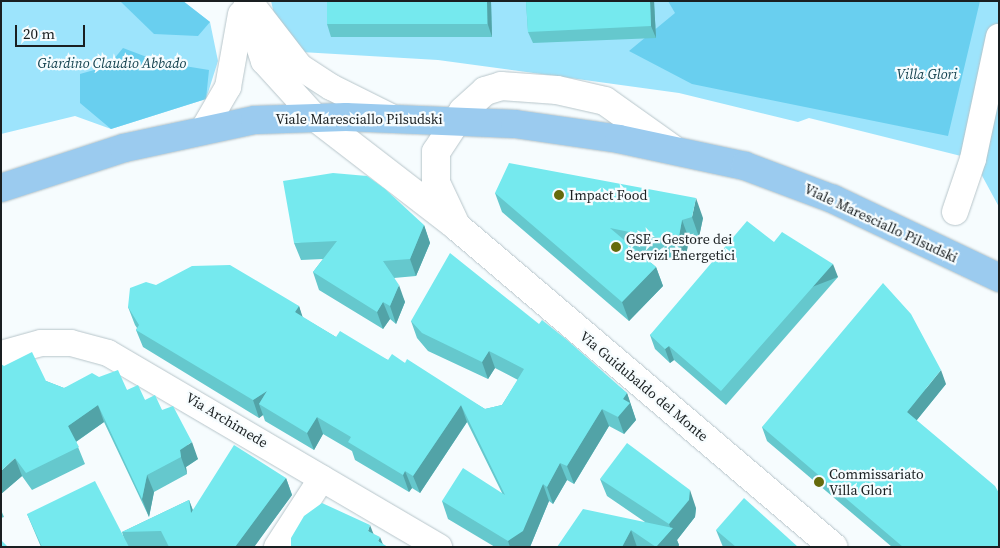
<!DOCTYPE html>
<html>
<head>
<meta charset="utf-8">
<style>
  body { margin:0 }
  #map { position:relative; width:1000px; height:548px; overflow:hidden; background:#f6fcfe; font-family:"Source Serif 4",serif }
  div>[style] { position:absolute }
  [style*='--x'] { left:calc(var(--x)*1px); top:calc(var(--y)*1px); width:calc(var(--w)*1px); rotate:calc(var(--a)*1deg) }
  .green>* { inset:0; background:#9de4fc }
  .forest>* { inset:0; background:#69cfef }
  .roads { filter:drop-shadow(0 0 1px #b7c5ca) drop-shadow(0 0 1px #b7c5ca) }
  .street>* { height:26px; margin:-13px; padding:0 13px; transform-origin:13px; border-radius:13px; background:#fff }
  .secondary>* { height:28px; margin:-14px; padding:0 14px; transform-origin:14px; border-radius:14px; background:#fff }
  .primary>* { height:28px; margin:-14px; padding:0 14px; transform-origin:14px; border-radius:14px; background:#9bcbef }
  .wall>* { inset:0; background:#65c8cd }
  .shaded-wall>* { inset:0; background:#52a3a7; transform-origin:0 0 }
  .building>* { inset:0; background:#75e9ee; transform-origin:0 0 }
  .dots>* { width:14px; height:14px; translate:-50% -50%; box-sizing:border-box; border:2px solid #f6fcfe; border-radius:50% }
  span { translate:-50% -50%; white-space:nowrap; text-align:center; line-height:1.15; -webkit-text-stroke:4.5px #f6fcfe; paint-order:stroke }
  .park-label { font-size:14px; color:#14424f; font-style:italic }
  .street-label { font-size:14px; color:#1a1f21 }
  .poi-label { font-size:14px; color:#1a1f21 }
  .left { translate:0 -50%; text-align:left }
  .frame { position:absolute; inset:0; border:2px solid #1a1f21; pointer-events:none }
  .scale { position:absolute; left:15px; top:25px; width:70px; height:22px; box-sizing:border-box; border:2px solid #1a1f21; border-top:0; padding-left:6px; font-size:15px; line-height:18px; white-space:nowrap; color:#1a1f21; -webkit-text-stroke:4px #f6fcfe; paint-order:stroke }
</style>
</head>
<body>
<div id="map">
  <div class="green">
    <i style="clip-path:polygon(1px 1px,183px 1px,210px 22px,218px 61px,206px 99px,111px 129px,75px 116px,1px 134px)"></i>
    <i style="clip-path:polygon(271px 1px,999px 1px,999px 207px,973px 159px,809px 118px,798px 122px,679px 93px,438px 60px,301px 52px,275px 18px)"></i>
  </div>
  <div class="forest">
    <i style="clip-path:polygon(120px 1px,183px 1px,210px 22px,198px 36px,154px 34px)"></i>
    <i style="clip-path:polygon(668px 1px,980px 1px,948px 136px,692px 84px,629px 51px,675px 13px)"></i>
    <i style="clip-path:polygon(123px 48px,160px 62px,209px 70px,206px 99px,111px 129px,80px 103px,80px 74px,108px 66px)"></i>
  </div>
  <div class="roads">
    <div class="street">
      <i style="--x:249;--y:1;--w:83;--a:52.3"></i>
      <i style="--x:300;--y:67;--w:37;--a:33"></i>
      <i style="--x:331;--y:87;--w:69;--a:26.6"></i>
      <i style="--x:246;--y:7;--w:57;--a:71.6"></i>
      <i style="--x:264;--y:61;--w:76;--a:47.7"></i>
      <i style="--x:203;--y:130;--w:50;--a:-59.8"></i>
      <i style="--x:228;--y:87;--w:74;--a:-79.9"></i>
      <i style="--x:955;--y:212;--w:56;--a:-71.2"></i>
      <i style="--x:973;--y:159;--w:125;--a:-78"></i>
      <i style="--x:1;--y:354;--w:41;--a:-15.4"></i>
      <i style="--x:41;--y:343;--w:30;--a:0"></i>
      <i style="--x:71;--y:343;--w:38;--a:15"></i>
      <i style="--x:108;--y:353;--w:384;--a:30.4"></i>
      <i style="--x:277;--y:547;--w:82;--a:-56.9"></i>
    </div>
    <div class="secondary">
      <i style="--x:315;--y:117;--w:177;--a:37.6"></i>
      <i style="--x:455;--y:225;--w:497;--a:40.4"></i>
      <i style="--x:454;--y:221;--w:42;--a:-115.3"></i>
      <i style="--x:436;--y:183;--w:31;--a:-90"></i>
      <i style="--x:436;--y:152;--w:49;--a:-56.6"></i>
      <i style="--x:463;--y:111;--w:30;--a:-42"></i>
      <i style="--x:485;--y:91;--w:17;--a:-17"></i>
      <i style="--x:501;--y:86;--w:56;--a:4.1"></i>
      <i style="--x:557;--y:90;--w:49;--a:12.9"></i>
      <i style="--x:605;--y:101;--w:85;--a:35.4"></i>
    </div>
    <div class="primary">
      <i style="--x:1;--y:188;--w:129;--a:-18"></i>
      <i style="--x:124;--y:148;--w:134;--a:-12.1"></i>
      <i style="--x:255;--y:120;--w:91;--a:-1.9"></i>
      <i style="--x:346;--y:117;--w:169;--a:2.4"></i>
      <i style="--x:515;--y:124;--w:105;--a:8.2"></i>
      <i style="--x:619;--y:139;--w:129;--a:12.1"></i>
      <i style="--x:745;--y:166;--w:94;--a:20.6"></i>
      <i style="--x:833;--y:199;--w:184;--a:25.4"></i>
    </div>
  </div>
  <div class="wall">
    <i style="clip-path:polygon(491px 1px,492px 37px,331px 37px,327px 24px)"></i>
    <i style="clip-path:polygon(526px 1px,654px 1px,656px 38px,533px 43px,528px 32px)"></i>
    <i style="clip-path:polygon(495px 193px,703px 218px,699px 237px,689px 239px,685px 261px,638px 252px,656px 267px,663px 286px,629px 321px,502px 212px)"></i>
    <i style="clip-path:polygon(424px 225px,430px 243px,416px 276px,394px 278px,405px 302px,396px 324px,390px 319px,383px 329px,319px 290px,313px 272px,323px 259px,301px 260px,294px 243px)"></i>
    <i style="clip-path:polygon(774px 242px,838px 277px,726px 405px,674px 360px,670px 363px,655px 349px,650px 335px)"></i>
    <i style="clip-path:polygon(156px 285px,299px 306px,302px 317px,336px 337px,388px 360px,405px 363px,485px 409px,502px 405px,518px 380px,495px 368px,488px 379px,428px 351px,417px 338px,411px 321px,539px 324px,627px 393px,636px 420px,624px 434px,609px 426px,574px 484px,567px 480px,553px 504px,549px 501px,530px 547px,495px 547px,448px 519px,442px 501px,502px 493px,467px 422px,420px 493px,412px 488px,409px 492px,355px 460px,352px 451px,323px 434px,314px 450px,265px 421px,263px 415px,259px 418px,143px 347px,136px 330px,137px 328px,135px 325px,128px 307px)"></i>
    <i style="clip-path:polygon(99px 377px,127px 390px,145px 400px,162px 410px,198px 459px,186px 467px,187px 474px,154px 492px,149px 517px,104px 422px,76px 442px,85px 464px,32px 490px,22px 476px,1px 494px,46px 381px,64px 388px)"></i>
    <i style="clip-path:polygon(946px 384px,916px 421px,999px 547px,892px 547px,767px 441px,762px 427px)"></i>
    <i style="clip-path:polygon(286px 478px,292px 495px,254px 547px,41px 547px,27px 514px,124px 539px,122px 532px,189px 500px,193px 510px)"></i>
    <i style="clip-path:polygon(600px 479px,696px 508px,695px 517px,677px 540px,679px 545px,678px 547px,557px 547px,645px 522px,607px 496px)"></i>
    <i style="clip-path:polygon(1px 510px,4px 517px,1px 518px)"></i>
    <i style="clip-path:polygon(716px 530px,798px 547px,723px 547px)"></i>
  </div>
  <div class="shaded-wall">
    <i style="clip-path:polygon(487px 1px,491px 1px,492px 37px,488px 25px)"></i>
    <i style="clip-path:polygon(650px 1px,654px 1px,656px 38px,651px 26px)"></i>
    <i style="clip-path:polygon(696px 198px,703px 218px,699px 237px,692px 217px)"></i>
    <i style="clip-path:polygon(682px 220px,689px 239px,685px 261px,678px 242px)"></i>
    <i style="clip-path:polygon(424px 225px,430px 243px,416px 276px,410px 259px)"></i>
    <i style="left:833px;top:264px;width:14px;height:169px;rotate:69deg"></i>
    <i style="clip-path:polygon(656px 267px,663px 286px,629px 321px,622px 302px)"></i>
    <i style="clip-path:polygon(399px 285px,405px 302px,396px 324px,390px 306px)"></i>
    <i style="clip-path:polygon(383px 302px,390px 319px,383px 329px,377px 312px)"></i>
    <i style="clip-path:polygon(299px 306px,305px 324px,295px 312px)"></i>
    <i style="clip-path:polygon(669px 346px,674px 360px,670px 363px,665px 349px)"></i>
    <i style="clip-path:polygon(489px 351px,495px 368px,488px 379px,482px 362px)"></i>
    <i style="clip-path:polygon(941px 370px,946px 384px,912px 426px,907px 412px)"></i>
    <i style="clip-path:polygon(267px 391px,259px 404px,263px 415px,259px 418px,253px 400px)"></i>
    <i style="clip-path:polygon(627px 393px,636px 420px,624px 434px,618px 417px,623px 399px)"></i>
    <i style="clip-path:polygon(98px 405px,104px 422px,74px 443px,68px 426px)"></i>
    <i style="clip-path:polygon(461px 405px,467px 422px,420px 493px,413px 476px)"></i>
    <i style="clip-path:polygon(602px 409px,609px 426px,574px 484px,567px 466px)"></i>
    <i style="clip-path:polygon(317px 417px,323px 434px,314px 450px,307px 433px)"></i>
    <i style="clip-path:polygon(192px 442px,198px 459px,186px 467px,187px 474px,181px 457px,180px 450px)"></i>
    <i style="clip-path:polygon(15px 458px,22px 476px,1px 494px,1px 471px)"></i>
    <i style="clip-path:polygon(560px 463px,567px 480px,553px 504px,547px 487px)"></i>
    <i style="clip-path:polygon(405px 471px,412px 488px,409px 492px,403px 475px)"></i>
    <i style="clip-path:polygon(147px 475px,154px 492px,149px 517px,142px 499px)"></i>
    <i style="clip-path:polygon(286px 478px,292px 495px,254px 547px,235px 547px)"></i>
    <i style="clip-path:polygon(543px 484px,549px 501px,530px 547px,510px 547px,508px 541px)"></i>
    <i style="clip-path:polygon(690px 490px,696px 508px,695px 517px,677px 540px,679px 545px,678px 547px,656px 547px,671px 530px,669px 524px)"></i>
    <i style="clip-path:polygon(189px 500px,195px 517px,191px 513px)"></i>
    <i style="clip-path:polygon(370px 525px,377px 543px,368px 531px)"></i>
    <i style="clip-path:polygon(631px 530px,637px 547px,622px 547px)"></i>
    <i style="clip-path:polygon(380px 537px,384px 547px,378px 541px)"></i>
  </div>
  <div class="building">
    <i style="left:327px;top:1px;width:160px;height:23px"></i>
    <i style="clip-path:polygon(526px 1px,650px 1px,651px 26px,528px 32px)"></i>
    <i style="clip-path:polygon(509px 163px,696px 198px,692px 217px,682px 220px,678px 242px,610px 228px,656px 267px,622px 302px,495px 193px)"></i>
    <i style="clip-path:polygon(333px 173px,367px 176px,385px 189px,424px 225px,410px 259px,383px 261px,399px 285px,390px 306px,383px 302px,377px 312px,313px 272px,337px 241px,294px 243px,283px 181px)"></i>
    <i style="clip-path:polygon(747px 221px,774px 242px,782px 232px,833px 264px,721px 391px,669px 346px,665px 349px,650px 335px)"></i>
    <i style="clip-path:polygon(450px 253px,539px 324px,542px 320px,567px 340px,627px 393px,623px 399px,630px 403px,618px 417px,602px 409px,567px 466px,560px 463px,547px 487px,543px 484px,523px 531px,508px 541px,442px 501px,463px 468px,505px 495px,461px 405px,413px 476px,405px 471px,403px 475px,348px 442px,351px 437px,317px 417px,307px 433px,259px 404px,267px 391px,253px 400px,136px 330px,139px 325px,128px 307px,130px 288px,146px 282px,156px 285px,192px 266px,230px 265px,299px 306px,295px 312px,336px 337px,340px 331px,388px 360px,392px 354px,405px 363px,407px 359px,485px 409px,502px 405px,524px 369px,489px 351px,482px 362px,422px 333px,411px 321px)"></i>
    <i style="clip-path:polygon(883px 283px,911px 314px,941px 370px,907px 412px,995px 486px,999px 493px,999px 547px,903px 547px,762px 427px)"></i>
    <i style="clip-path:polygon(32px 352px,46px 381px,64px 388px,92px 373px,99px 377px,118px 370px,127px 390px,138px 385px,145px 400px,155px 395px,162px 410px,173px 406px,192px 442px,180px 450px,181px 457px,147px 475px,142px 499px,98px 405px,68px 426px,79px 447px,26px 473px,15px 458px,1px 471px,1px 364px,4px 366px)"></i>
    <i style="clip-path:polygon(627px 443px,690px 490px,689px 500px,669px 524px,600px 479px)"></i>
    <i style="clip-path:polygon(234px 445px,286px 478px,235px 547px,169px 547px,161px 531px,122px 532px,189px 500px,191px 513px)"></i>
    <i style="clip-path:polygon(95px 481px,129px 547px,42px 547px,27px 514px)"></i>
    <i style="clip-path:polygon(744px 498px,798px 547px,736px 547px,716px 530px)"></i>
    <i style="clip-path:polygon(322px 503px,370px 525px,368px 531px,380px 537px,378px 541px,388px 547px,291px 547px,291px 538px,304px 516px)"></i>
    <i style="clip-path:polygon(583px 509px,673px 528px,656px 547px,631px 530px,622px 547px,557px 547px)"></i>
    <i style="clip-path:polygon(1px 540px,8px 547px,1px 547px)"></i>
  </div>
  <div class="dots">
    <i style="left:559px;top:195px;background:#656a0b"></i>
    <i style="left:616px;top:247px;background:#656a0b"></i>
    <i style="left:819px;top:482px;background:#656a0b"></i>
  </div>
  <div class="park-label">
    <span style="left:112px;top:63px">Giardino Claudio Abbado</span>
    <span style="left:927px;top:74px">Villa Glori</span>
  </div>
  <div class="street-label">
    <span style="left:359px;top:119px">Viale Maresciallo Pilsudski</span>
    <span style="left:881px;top:223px;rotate:25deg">Viale Maresciallo Pilsudski</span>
    <span style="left:644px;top:386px;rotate:40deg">Via Guidubaldo del Monte</span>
    <span style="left:227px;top:420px;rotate:31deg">Via Archimede</span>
  </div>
  <div class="poi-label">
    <span class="left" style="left:569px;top:195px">Impact Food</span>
    <span class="left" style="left:626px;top:247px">GSE - Gestore dei<br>Servizi Energetici</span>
    <span class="left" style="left:829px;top:482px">Commissariato<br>Villa Glori</span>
  </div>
  <div class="frame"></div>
  <div class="scale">20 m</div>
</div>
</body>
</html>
